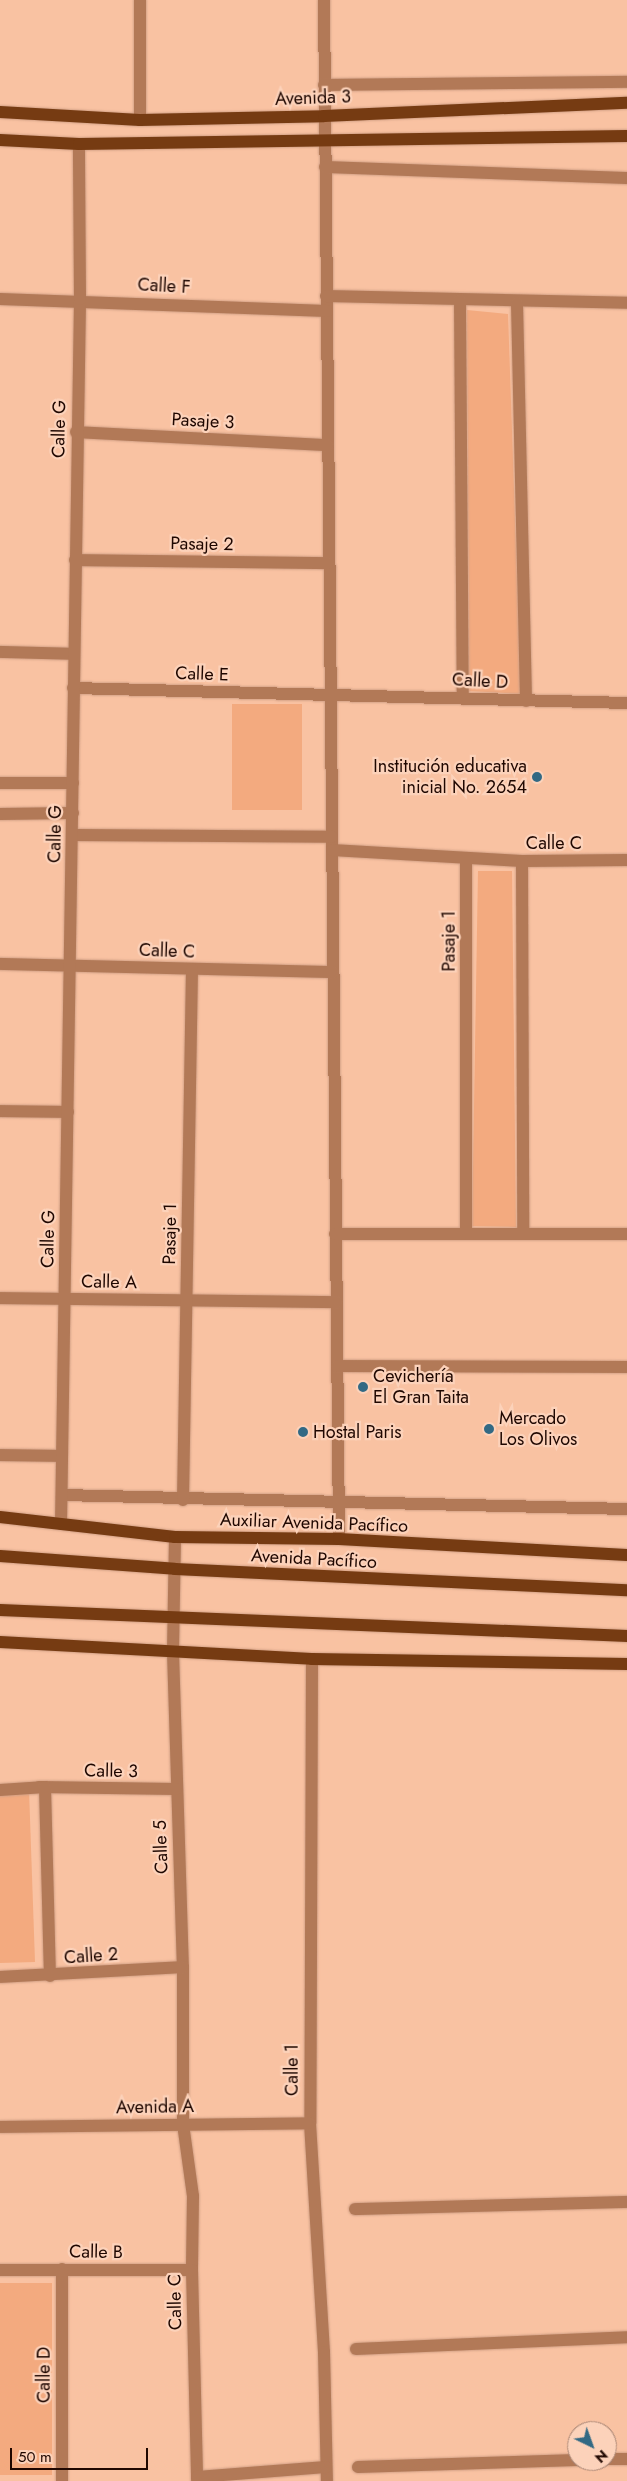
<!DOCTYPE html>
<html>
<head>
<meta charset="utf-8">
<style>
  body { margin:0 }
  #map { position:relative; width:627px; height:2481px; overflow:hidden; background:#f9c2a2; font-family:Jost,sans-serif }
  div>[style] { position:absolute }
  [style*='--x'] { left:calc(var(--x)*1px); top:calc(var(--y)*1px); width:calc(var(--w)*1px); rotate:calc(var(--a)*1deg) }
  .green>* { inset:0; background:#f3aa7f; transform-origin:0 0 }
  .roads { filter:drop-shadow(0 0 1px #d2a085) drop-shadow(0 0 1px #d2a085) }
  .minor>* { height:12px; margin:-6px; padding:0 6px; transform-origin:6px; border-radius:6px; background:#b27957 }
  .major>* { height:12px; margin:-6px; padding:0 6px; transform-origin:6px; border-radius:6px; background:#763b12 }
  .dots>* { width:14px; height:14px; translate:-50% -50%; box-sizing:border-box; border:2px solid #fcd2ba; border-radius:50% }
  span { translate:-50% -50%; white-space:nowrap; text-align:center; line-height:1.15; -webkit-text-stroke:4.5px #fcd2ba; paint-order:stroke }
  .street-label { font-size:18px; color:#1f0700 }
  .poi-label { font-size:18px; color:#1f0700 }
  .right { translate:-100% -50%; text-align:right }
  .left { translate:0 -50%; text-align:left }
  .north { position:absolute; left:567px; top:2421px; width:50px; height:50px; box-sizing:border-box; background:#fcd2ba; border:1px solid #a48170; border-radius:50%; rotate:138deg; font-size:14px; font-weight:700; line-height:20px; text-align:center; color:#1f0700 }
  .north::after { content:''; display:block; margin:auto; width:18px; height:22px; background:#326984; clip-path:polygon(50% 0,100% 100%,50% 72%,0 100%) }
  .scale { position:absolute; left:10px; top:2448px; width:138px; height:22px; box-sizing:border-box; border:2px solid #1f0700; border-top:0; padding-left:6px; font-size:15px; line-height:18px; white-space:nowrap; color:#1f0700; -webkit-text-stroke:4px #fcd2ba; paint-order:stroke }
</style>
</head>
<body>
<div id="map">
  <div class="green">
    <i style="clip-path:polygon(467px 310px,508px 314px,521px 694px,469px 691px)"></i>
    <i style="left:232px;top:704px;width:70px;height:106px"></i>
    <i style="clip-path:polygon(478px 871px,512px 871px,516px 1227px,472px 1226px)"></i>
    <i style="clip-path:polygon(0 1788px,29px 1790px,35px 1962px,0 1963px)"></i>
    <i style="left:0;top:2283px;width:52px;height:192px"></i>
  </div>
  <div class="roads">
    <div class="minor">
      <i style="--x:324;--y:0;--w:1539;--a:89.44"></i>
      <i style="--x:324;--y:85;--w:303;--a:-0.6"></i>
      <i style="--x:140;--y:120;--w:120;--a:-90"></i>
      <i style="--x:325;--y:167;--w:302;--a:2.1"></i>
      <i style="--x:326;--y:296;--w:301;--a:1.3"></i>
      <i style="--x:0;--y:299;--w:327;--a:2.1"></i>
      <i style="--x:460;--y:300;--w:397;--a:89.6"></i>
      <i style="--x:517;--y:303;--w:398;--a:88.7"></i>
      <i style="--x:76;--y:432;--w:252;--a:3"></i>
      <i style="--x:75;--y:560;--w:254;--a:0.7"></i>
      <i style="--x:0;--y:652;--w:74;--a:1.5"></i>
      <i style="--x:73;--y:688;--w:554;--a:1.55"></i>
      <i style="--x:0;--y:783;--w:73;--a:0"></i>
      <i style="--x:0;--y:814;--w:73;--a:-0.8"></i>
      <i style="--x:72;--y:835;--w:260;--a:0.4"></i>
      <i style="--x:332;--y:850;--w:190;--a:3.3"></i>
      <i style="--x:522;--y:861;--w:105;--a:-0.5"></i>
      <i style="--x:522;--y:861;--w:373;--a:89.8"></i>
      <i style="--x:0;--y:964;--w:333;--a:1.4"></i>
      <i style="--x:0;--y:1111;--w:68;--a:0.8"></i>
      <i style="--x:466;--y:1233;--w:375;--a:-90"></i>
      <i style="--x:335;--y:1234;--w:292;--a:0"></i>
      <i style="--x:0;--y:1298;--w:337;--a:0.7"></i>
      <i style="--x:337;--y:1366;--w:290;--a:0.2"></i>
      <i style="--x:0;--y:1455;--w:62;--a:0.9"></i>
      <i style="--x:62;--y:1495;--w:565;--a:1.42"></i>
      <i style="--x:183;--y:1500;--w:531;--a:-89.03"></i>
      <i style="--x:61;--y:1524;--w:1225;--a:-89.11"></i>
      <i style="--x:80;--y:299;--w:155;--a:-90.4"></i>
      <i style="--x:175;--y:1537;--w:115;--a:91"></i>
      <i style="--x:173;--y:1652;--w:315;--a:88.2"></i>
      <i style="--x:183;--y:1967;--w:157;--a:90"></i>
      <i style="--x:183;--y:2124;--w:73;--a:82.1"></i>
      <i style="--x:193;--y:2196;--w:74;--a:90.8"></i>
      <i style="--x:192;--y:2270;--w:211;--a:88.6"></i>
      <i style="--x:312;--y:1659;--w:464;--a:90.2"></i>
      <i style="--x:310;--y:2123;--w:229;--a:86.5"></i>
      <i style="--x:324;--y:2352;--w:129;--a:88.7"></i>
      <i style="--x:39;--y:1787;--w:137;--a:0.8"></i>
      <i style="--x:0;--y:1790;--w:45;--a:-3.8"></i>
      <i style="--x:45;--y:1787;--w:189;--a:88.5"></i>
      <i style="--x:0;--y:1977;--w:183;--a:-3.1"></i>
      <i style="--x:0;--y:2127;--w:310;--a:-0.7"></i>
      <i style="--x:355;--y:2209;--w:272;--a:-1.5"></i>
      <i style="--x:62;--y:2269;--w:212;--a:90"></i>
      <i style="--x:0;--y:2270;--w:192;--a:0"></i>
      <i style="--x:356;--y:2349;--w:271;--a:-2.5"></i>
      <i style="--x:607;--y:2459;--w:20;--a:0"></i>
      <i style="--x:358;--y:2467;--w:219;--a:-1.8"></i>
      <i style="--x:197;--y:2477;--w:129;--a:-4.4"></i>
    </div>
    <div class="major">
      <i style="--x:0;--y:112;--w:140;--a:3.3"></i>
      <i style="--x:140;--y:120;--w:184;--a:-1.2"></i>
      <i style="--x:324;--y:116;--w:303;--a:-2.5"></i>
      <i style="--x:0;--y:140;--w:79;--a:2.9"></i>
      <i style="--x:79;--y:144;--w:548;--a:-0.84"></i>
      <i style="--x:0;--y:1517;--w:176;--a:6.5"></i>
      <i style="--x:175;--y:1537;--w:164;--a:0.7"></i>
      <i style="--x:339;--y:1539;--w:288;--a:3.2"></i>
      <i style="--x:0;--y:1556;--w:175;--a:4.2"></i>
      <i style="--x:175;--y:1569;--w:452;--a:2.7"></i>
      <i style="--x:0;--y:1610;--w:628;--a:2.37"></i>
      <i style="--x:0;--y:1642;--w:312;--a:3.1"></i>
      <i style="--x:312;--y:1659;--w:315;--a:0.9"></i>
    </div>
  </div>
  <div class="dots">
    <i style="left:537px;top:777px;background:#326984"></i>
    <i style="left:363px;top:1387px;background:#326984"></i>
    <i style="left:489px;top:1429px;background:#326984"></i>
    <i style="left:303px;top:1432px;background:#326984"></i>
  </div>
  <div class="street-label">
    <span style="left:313px;top:98px;rotate:-2deg">Avenida 3</span>
    <span style="left:164px;top:286px;rotate:3deg">Calle F</span>
    <span style="left:203px;top:421px;rotate:3deg">Pasaje 3</span>
    <span style="left:59px;top:429px;rotate:-89deg">Calle G</span>
    <span style="left:202px;top:544px;rotate:1deg">Pasaje 2</span>
    <span style="left:202px;top:674px;rotate:2deg">Calle E</span>
    <span style="left:480px;top:681px;rotate:3deg">Calle D</span>
    <span style="left:55px;top:834px;rotate:-89deg">Calle G</span>
    <span style="left:554px;top:843px">Calle C</span>
    <span style="left:449px;top:941px;rotate:-90deg">Pasaje 1</span>
    <span style="left:167px;top:951px;rotate:2deg">Calle C</span>
    <span style="left:170px;top:1234px;rotate:-89deg">Pasaje 1</span>
    <span style="left:48px;top:1239px;rotate:-89deg">Calle G</span>
    <span style="left:109px;top:1282px;rotate:1deg">Calle A</span>
    <span style="left:314px;top:1523px;rotate:2deg">Auxiliar Avenida Pacífico</span>
    <span style="left:314px;top:1559px;rotate:3deg">Avenida Pacífico</span>
    <span style="left:111px;top:1771px;rotate:1deg">Calle 3</span>
    <span style="left:161px;top:1847px;rotate:-92deg">Calle 5</span>
    <span style="left:91px;top:1956px;rotate:-4deg">Calle 2</span>
    <span style="left:292px;top:2070px;rotate:-90deg">Calle 1</span>
    <span style="left:155px;top:2107px;rotate:-1deg">Avenida A</span>
    <span style="left:96px;top:2252px;rotate:1deg">Calle B</span>
    <span style="left:175px;top:2302px;rotate:-91deg">Calle C</span>
    <span style="left:44px;top:2375px;rotate:-90deg">Calle D</span>
  </div>
  <div class="poi-label">
    <span class="right" style="left:527px;top:777px">Institución educativa<br>inicial No. 2654</span>
    <span class="left" style="left:373px;top:1387px">Cevichería<br>El Gran Taita</span>
    <span class="left" style="left:499px;top:1429px">Mercado<br>Los Olivos</span>
    <span class="left" style="left:313px;top:1432px">Hostal Paris</span>
  </div>
  <div class="north">N</div>
  <div class="scale">50 m</div>
</div>
</body>
</html>
